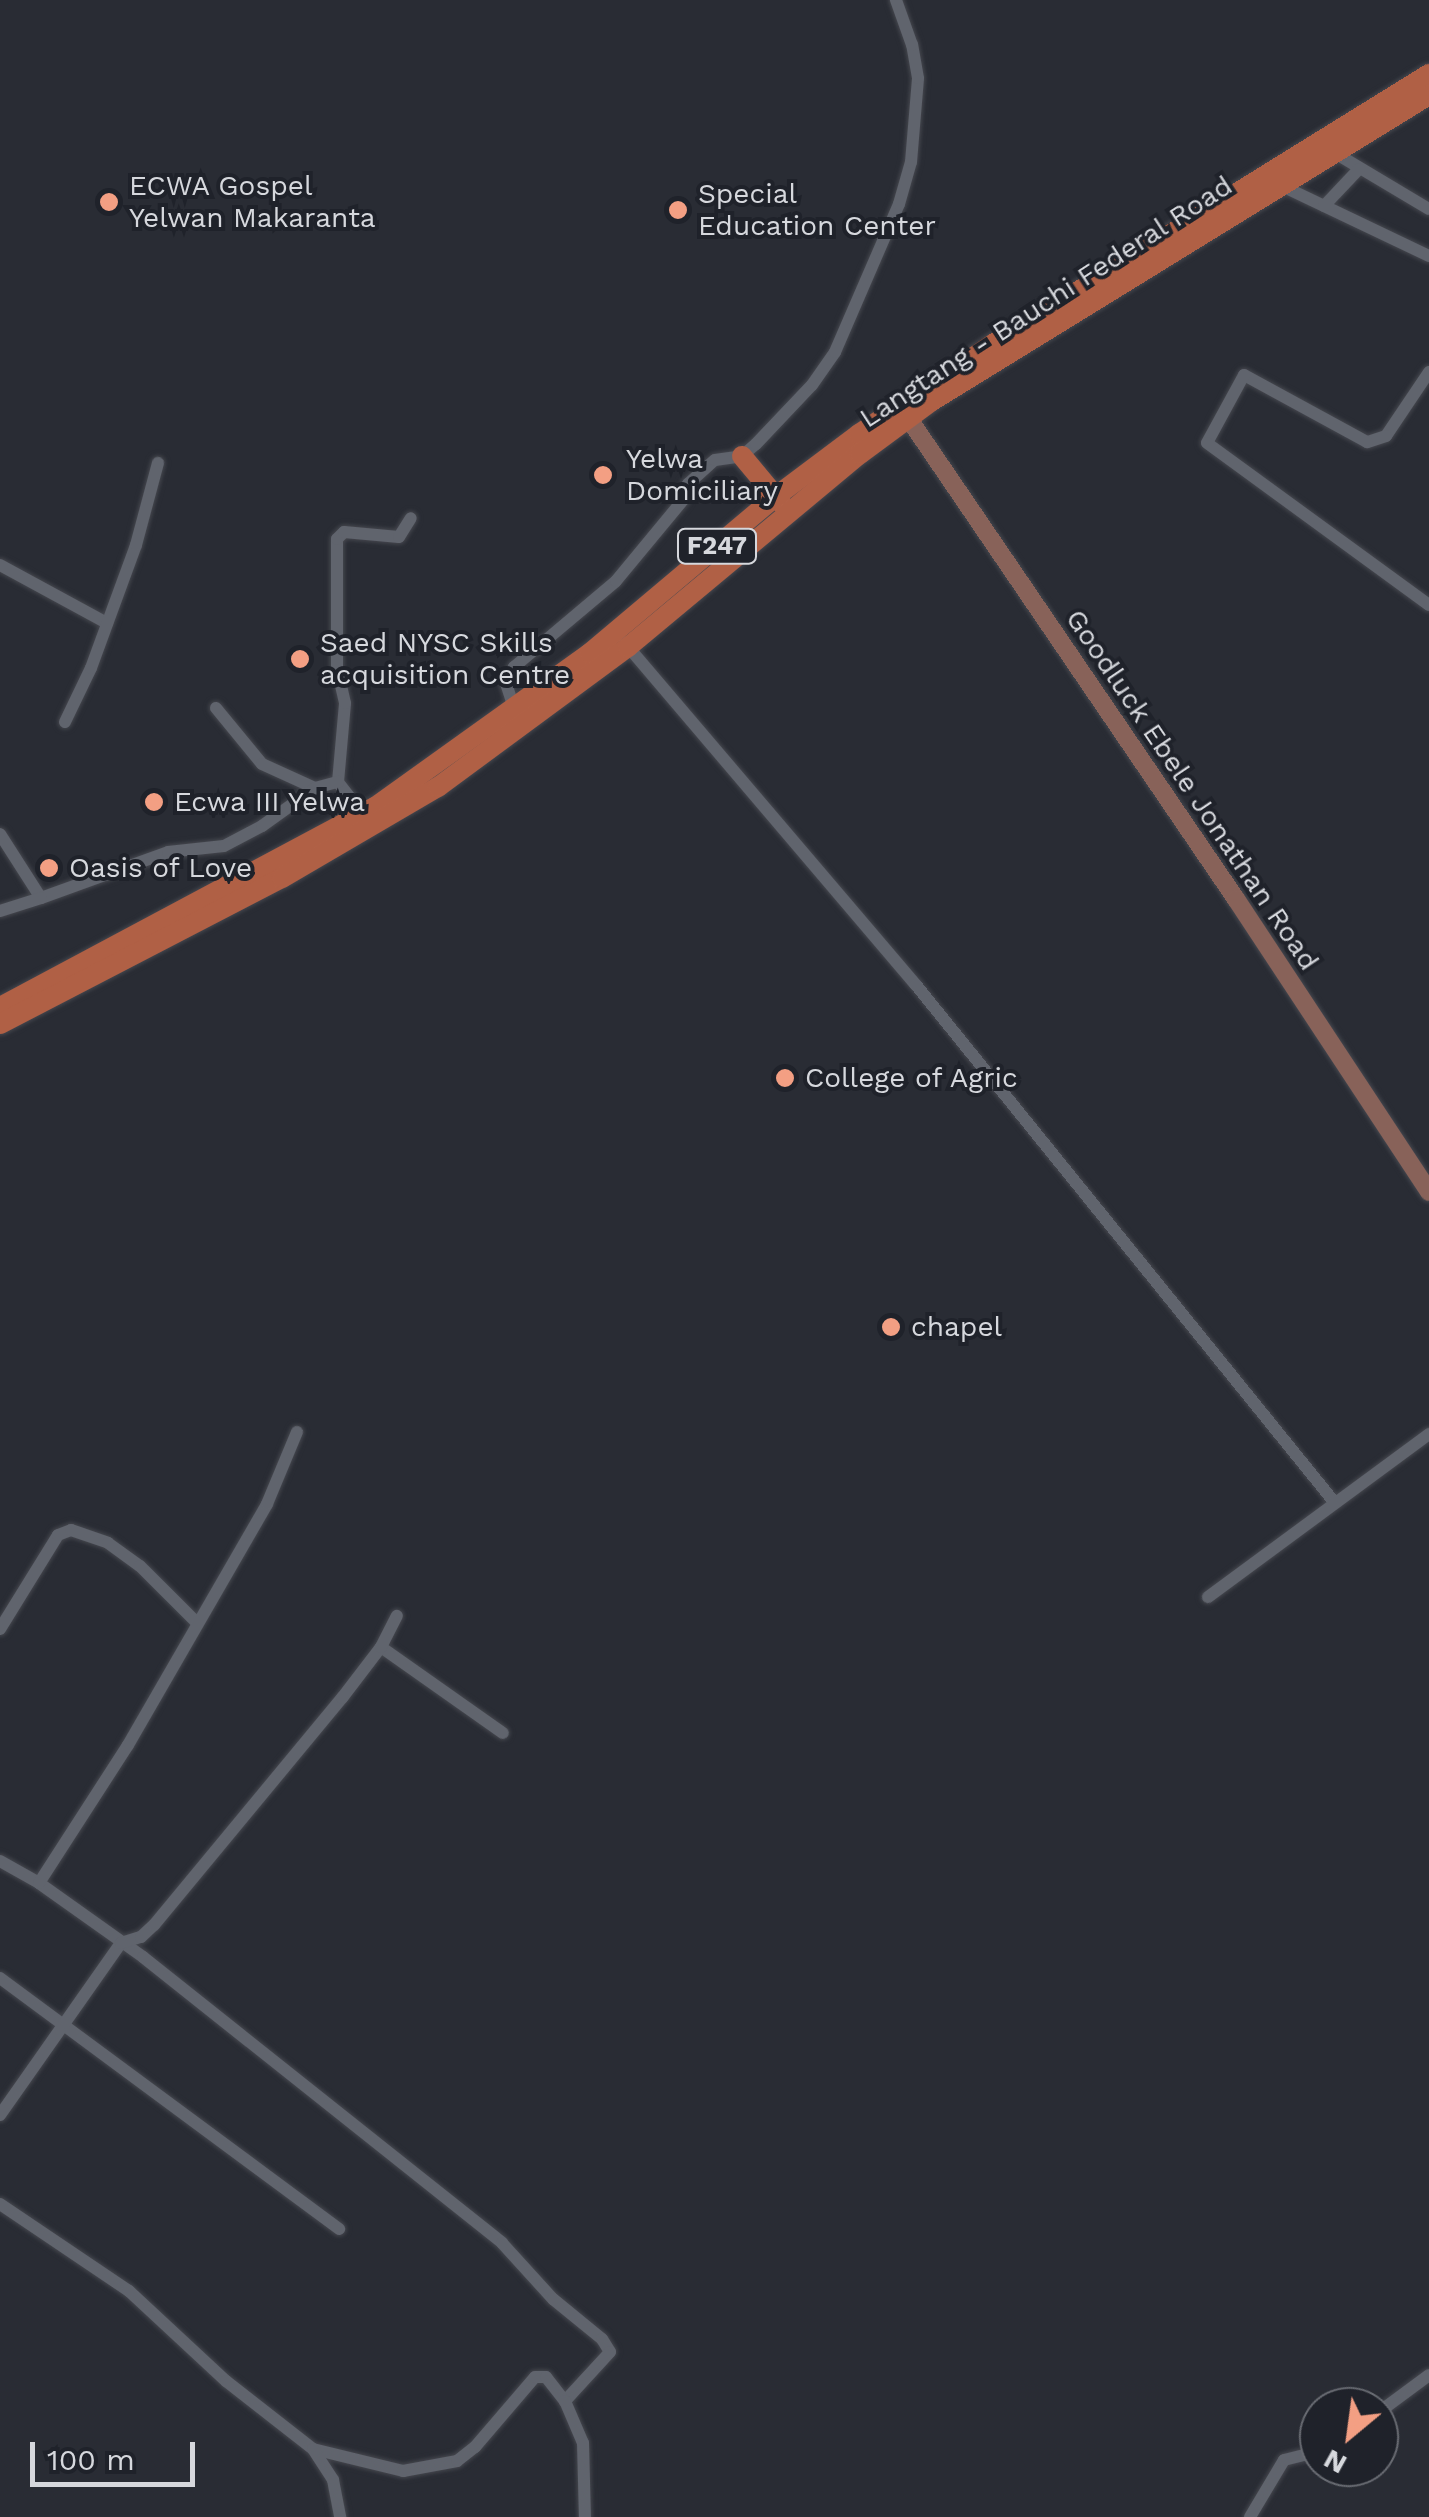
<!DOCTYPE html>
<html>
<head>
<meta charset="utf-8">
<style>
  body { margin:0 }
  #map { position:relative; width:1429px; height:2517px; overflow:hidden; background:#292c34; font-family:"Work Sans",sans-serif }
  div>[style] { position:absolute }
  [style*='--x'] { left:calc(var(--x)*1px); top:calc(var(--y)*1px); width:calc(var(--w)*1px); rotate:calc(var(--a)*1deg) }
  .roads { filter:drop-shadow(0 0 2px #45474e) drop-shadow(0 0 2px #45474e) }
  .minor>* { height:12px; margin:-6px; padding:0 6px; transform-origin:6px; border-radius:6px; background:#60646d }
  .secondary>* { height:18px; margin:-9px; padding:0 9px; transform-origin:9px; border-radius:9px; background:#886259 }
  .primary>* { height:20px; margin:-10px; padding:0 10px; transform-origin:10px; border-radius:10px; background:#b06045 }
  .dots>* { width:28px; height:28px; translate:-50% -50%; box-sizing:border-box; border:5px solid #1f222a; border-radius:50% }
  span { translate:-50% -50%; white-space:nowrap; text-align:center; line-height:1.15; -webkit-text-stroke:8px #1f222a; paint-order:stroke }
  .shield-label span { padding:2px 8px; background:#1f222a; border:2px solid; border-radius:8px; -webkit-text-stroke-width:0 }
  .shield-label { font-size:25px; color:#d6d8dd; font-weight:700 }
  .poi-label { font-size:28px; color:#d6d8dd }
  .left { translate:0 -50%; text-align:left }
  .street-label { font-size:28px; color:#d6d8dd }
  .north { position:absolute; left:1299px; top:2387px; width:100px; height:100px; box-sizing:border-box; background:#1f222a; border:2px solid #686b72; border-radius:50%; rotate:209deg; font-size:28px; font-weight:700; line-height:40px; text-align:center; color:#d6d8dd }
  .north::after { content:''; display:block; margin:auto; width:35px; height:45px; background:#f39f83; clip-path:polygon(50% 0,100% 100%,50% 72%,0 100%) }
  .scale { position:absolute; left:30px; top:2442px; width:165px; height:45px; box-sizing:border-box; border:5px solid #d6d8dd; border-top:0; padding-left:12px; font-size:30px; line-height:35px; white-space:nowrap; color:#d6d8dd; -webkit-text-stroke:8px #1f222a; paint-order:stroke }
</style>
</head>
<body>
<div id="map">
  <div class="roads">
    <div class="minor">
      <i style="--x:1335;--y:153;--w:109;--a:30.8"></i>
      <i style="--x:1278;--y:184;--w:167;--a:25.5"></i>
      <i style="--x:1324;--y:206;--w:51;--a:-46.6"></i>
      <i style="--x:1429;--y:372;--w:77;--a:123.9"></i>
      <i style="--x:1386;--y:436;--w:20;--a:162"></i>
      <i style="--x:1367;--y:442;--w:140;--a:-151.4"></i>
      <i style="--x:1244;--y:375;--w:77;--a:118.6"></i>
      <i style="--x:1207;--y:443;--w:275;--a:36.1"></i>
      <i style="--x:0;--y:565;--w:122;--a:28.5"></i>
      <i style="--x:624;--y:642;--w:450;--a:49.6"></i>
      <i style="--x:916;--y:985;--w:666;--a:51.03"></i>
      <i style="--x:216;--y:708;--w:72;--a:50.6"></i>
      <i style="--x:262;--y:764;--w:58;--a:24.4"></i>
      <i style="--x:514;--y:708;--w:25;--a:-108"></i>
      <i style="--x:506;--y:684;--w:19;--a:-65"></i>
      <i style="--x:514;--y:667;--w:133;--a:-40.1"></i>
      <i style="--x:616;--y:581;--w:105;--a:-50.4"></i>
      <i style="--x:683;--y:500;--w:17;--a:-73"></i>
      <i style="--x:688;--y:484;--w:36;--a:-42"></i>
      <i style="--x:715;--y:460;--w:27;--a:-8"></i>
      <i style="--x:742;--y:456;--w:18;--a:-41"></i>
      <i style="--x:756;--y:444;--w:81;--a:-46.5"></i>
      <i style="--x:812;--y:385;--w:40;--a:-55.1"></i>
      <i style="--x:835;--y:352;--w:161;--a:-66.6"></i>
      <i style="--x:899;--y:204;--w:44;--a:-74.1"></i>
      <i style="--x:911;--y:162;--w:84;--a:-85.2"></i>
      <i style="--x:918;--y:78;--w:34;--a:-100"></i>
      <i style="--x:912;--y:45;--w:48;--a:-109.6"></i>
      <i style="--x:65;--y:722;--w:60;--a:-64.3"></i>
      <i style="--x:91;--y:668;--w:131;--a:-69.9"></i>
      <i style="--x:136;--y:545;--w:85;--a:-75"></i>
      <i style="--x:362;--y:813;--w:39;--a:-128"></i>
      <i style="--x:338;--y:782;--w:79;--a:-84.9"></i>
      <i style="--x:345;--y:703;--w:36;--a:-103"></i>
      <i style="--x:337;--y:668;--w:129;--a:-90"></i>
      <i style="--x:337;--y:539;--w:10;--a:-45"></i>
      <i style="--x:344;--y:532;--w:55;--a:5.2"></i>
      <i style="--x:399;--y:537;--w:22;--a:-58"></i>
      <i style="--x:0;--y:834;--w:76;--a:57.4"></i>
      <i style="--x:41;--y:898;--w:135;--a:-19.9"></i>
      <i style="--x:168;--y:852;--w:56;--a:-6.1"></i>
      <i style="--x:224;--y:846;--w:43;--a:-27.8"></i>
      <i style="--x:262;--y:826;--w:65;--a:-35.6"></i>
      <i style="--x:315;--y:788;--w:24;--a:-15"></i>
      <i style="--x:0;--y:911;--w:43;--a:-17.6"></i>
      <i style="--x:1208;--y:1597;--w:275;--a:-36.4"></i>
      <i style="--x:0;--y:1629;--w:110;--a:-58.3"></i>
      <i style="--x:58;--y:1535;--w:14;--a:-21"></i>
      <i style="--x:71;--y:1530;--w:39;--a:19"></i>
      <i style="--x:108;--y:1543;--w:39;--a:36"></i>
      <i style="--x:140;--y:1566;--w:79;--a:45"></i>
      <i style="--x:381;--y:1647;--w:149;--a:35.2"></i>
      <i style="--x:0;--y:1861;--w:45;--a:29.4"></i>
      <i style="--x:39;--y:1883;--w:128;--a:35.4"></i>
      <i style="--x:143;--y:1957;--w:459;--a:38.5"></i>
      <i style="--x:502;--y:2243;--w:76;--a:47.7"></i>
      <i style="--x:553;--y:2299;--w:63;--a:39.2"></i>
      <i style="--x:602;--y:2339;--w:15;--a:58"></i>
      <i style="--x:610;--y:2352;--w:67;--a:132.6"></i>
      <i style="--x:39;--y:1883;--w:164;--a:-57.2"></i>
      <i style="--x:128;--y:1745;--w:278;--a:-60"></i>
      <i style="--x:267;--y:1504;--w:78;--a:-67.4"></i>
      <i style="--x:0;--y:1978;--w:422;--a:36.5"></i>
      <i style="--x:0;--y:2115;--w:210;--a:-54.9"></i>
      <i style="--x:121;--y:1943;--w:21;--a:-17"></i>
      <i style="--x:141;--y:1937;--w:18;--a:-43"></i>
      <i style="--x:154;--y:1925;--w:295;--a:-50.4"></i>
      <i style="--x:342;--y:1698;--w:64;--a:-52.6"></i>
      <i style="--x:381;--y:1647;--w:35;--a:-63"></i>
      <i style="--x:0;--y:2204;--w:156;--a:34"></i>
      <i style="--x:129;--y:2291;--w:132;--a:42.9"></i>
      <i style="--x:226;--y:2381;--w:110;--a:38"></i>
      <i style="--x:313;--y:2449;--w:93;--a:13.7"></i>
      <i style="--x:403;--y:2471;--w:55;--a:-10.5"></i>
      <i style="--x:457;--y:2461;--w:23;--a:-38"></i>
      <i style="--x:475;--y:2447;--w:92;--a:-49.4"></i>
      <i style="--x:535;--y:2377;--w:11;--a:0"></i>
      <i style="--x:546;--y:2377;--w:31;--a:52"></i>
      <i style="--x:565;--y:2401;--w:46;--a:66.8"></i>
      <i style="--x:583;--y:2443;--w:74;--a:88.5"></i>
      <i style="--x:1379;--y:2412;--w:62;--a:-36.5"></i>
      <i style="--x:313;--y:2449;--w:37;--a:57"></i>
      <i style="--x:333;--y:2480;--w:38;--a:79"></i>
      <i style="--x:1250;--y:2517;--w:66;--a:-59.2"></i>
      <i style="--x:1284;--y:2460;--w:36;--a:-14"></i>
    </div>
    <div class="secondary">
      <i style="--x:909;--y:419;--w:581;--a:55.74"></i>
      <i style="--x:1236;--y:899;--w:351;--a:56.6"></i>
    </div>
    <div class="primary">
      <i style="--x:742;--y:456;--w:62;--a:50.2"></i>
      <i style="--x:0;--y:1007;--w:425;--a:-28.1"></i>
      <i style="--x:375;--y:807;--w:264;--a:-35.6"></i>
      <i style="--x:590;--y:653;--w:242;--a:-40.1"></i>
      <i style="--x:775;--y:497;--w:105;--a:-36.9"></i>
      <i style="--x:859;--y:434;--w:161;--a:-33.9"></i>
      <i style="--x:993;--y:344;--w:513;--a:-31.77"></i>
      <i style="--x:0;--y:1024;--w:318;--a:-27.4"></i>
      <i style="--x:282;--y:878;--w:181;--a:-30.3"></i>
      <i style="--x:438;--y:787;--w:236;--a:-36.4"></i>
      <i style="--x:628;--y:647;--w:302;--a:-39.8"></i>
      <i style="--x:860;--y:454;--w:89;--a:-36.4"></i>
      <i style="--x:932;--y:401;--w:584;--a:-31.62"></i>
    </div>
  </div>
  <div class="dots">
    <i style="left:109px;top:202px;background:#f39f83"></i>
    <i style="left:678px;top:210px;background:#f39f83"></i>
    <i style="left:603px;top:475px;background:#f39f83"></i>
    <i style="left:300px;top:659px;background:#f39f83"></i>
    <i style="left:154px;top:802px;background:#f39f83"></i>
    <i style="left:49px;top:868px;background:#f39f83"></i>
    <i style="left:785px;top:1078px;background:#f39f83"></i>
    <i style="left:891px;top:1327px;background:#f39f83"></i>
  </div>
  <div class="shield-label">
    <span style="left:717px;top:546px">F247</span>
  </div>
  <div class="poi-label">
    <span class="left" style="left:129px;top:202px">ECWA Gospel<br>Yelwan Makaranta</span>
    <span class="left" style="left:698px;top:210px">Special<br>Education Center</span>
    <span class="left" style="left:626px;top:475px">Yelwa<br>Domiciliary</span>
    <span class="left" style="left:320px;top:659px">Saed NYSC Skills<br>acquisition Centre</span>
    <span class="left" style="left:174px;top:802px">Ecwa III Yelwa</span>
    <span class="left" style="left:69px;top:868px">Oasis of Love</span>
    <span class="left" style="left:805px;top:1078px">College of Agric</span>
    <span class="left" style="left:911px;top:1327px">chapel</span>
  </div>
  <div class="street-label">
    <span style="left:1046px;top:302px;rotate:-33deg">Langtang - Bauchi Federal Road</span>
    <span style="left:1192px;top:790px;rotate:56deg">Goodluck Ebele Jonathan Road</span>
  </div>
  <div class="north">N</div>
  <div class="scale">100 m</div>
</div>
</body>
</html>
